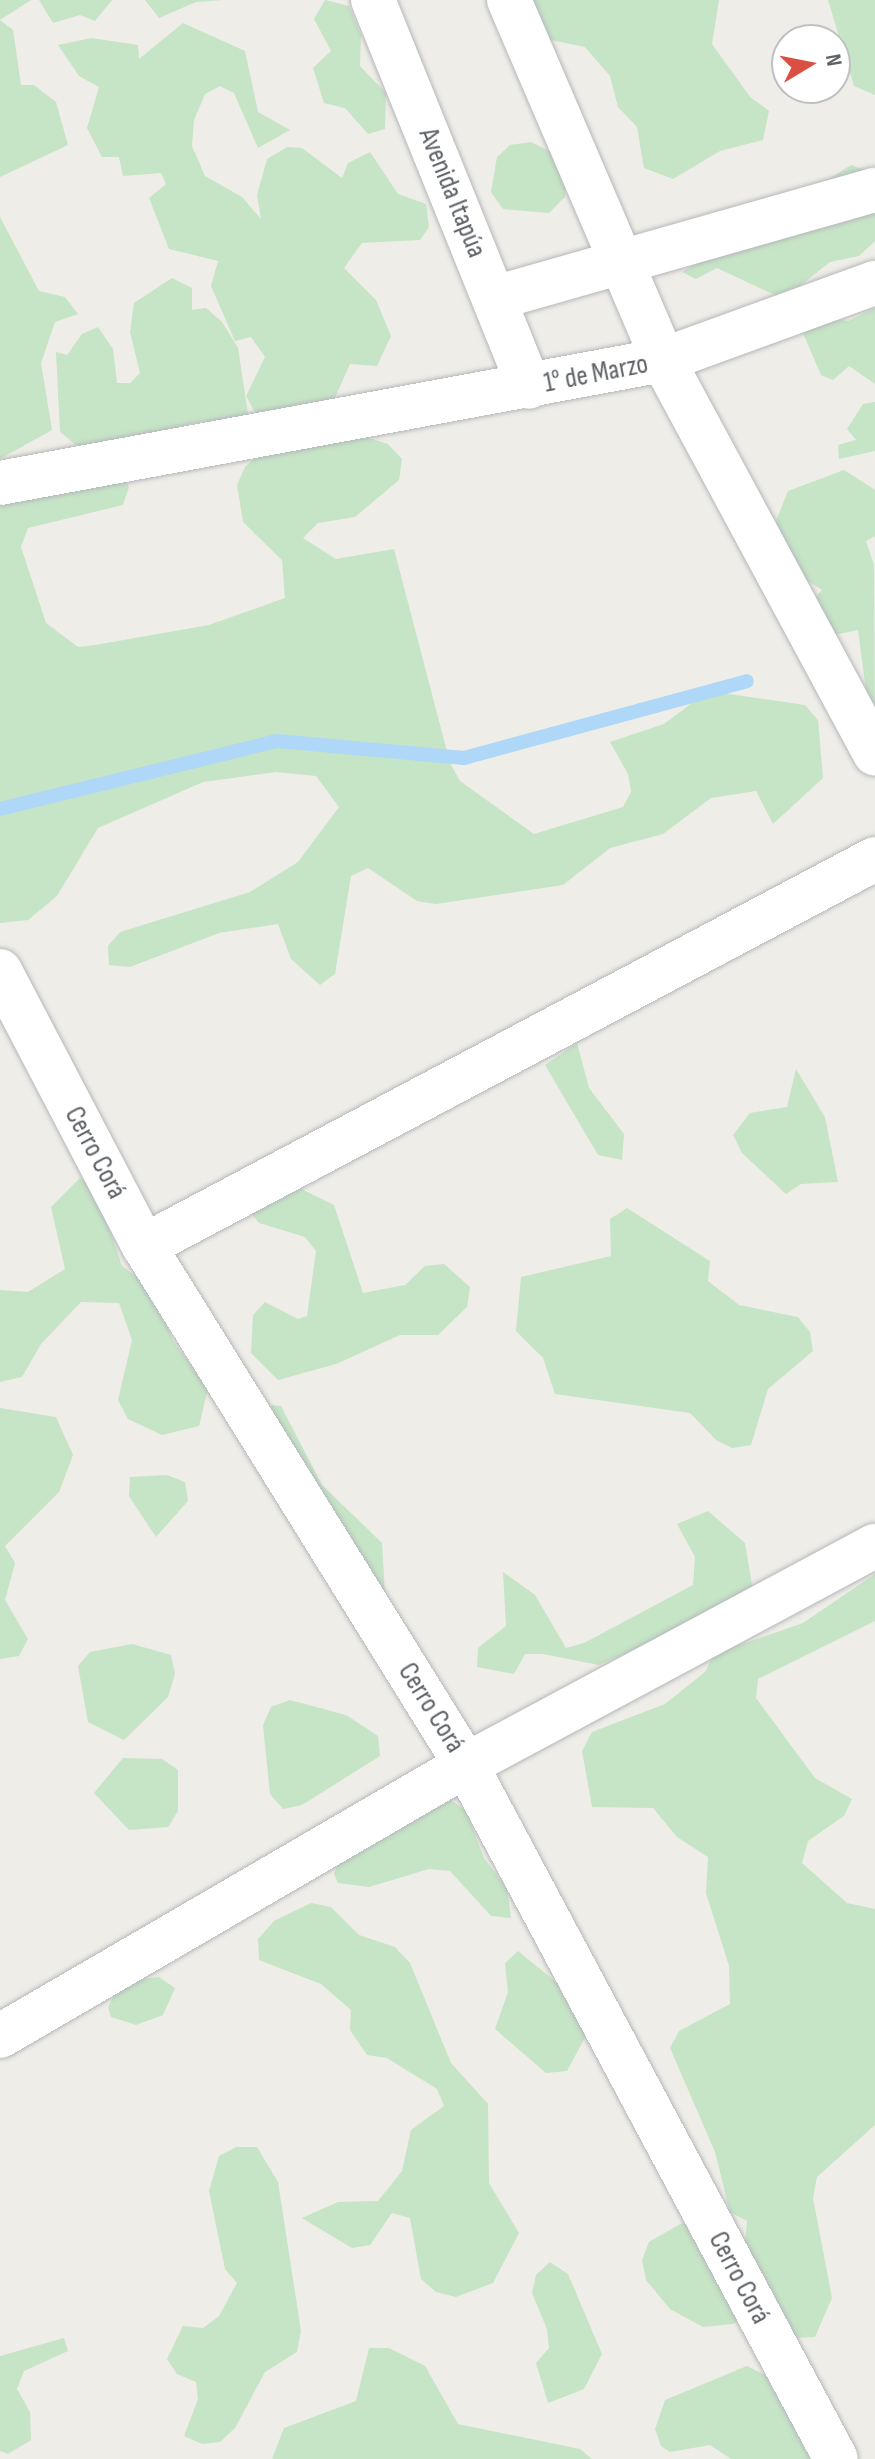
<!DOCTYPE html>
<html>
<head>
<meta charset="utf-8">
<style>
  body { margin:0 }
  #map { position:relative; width:875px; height:2459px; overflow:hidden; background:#efede7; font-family:"Sofia Sans Condensed",sans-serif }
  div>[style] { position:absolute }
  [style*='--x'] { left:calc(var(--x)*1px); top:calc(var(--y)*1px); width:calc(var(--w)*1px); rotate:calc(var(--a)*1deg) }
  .green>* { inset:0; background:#c6e4c6 }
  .stream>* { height:14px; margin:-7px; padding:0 7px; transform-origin:7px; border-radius:7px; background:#afd7f7 }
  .roads { filter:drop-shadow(0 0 2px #b4b7ba) drop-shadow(0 0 2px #b4b7ba) }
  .minor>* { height:44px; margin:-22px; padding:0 22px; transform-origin:22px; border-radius:22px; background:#fff }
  span { translate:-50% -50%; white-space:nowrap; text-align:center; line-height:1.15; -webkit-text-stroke:6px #fff; paint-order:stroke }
  .street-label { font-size:28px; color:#5e6266 }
  .north { position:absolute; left:771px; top:24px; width:80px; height:80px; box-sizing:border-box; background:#fff; border:2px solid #bfc0c2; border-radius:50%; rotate:80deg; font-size:22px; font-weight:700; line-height:32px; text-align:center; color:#5e6266 }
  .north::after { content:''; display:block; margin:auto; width:28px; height:36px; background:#d94f43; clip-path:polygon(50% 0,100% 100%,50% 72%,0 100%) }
</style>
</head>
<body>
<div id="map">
  <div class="green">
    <i style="clip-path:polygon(0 0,31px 0,0 20px,13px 30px,21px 85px,34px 85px,56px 102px,68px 145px,0 177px)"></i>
    <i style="clip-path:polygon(39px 0,112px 0,95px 21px,80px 15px,53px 23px)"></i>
    <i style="clip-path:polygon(145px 0,224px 0,196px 2px,159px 18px)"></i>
    <i style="clip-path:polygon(325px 0,349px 6px,361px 35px,360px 66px,386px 93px,385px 129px,368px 134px,345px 108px,324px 103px,313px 68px,331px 51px,314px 19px)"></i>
    <i style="clip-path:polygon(523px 0,719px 0,712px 44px,750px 97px,769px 111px,763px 140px,720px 151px,673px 179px,644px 168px,637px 127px,618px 107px,610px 76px,585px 47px,541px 38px)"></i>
    <i style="clip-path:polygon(828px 0,875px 0,875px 95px,854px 86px)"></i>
    <i style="clip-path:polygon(183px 23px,245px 51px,258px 112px,290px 130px,258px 148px,234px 93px,220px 86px,205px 94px,194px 120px,192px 146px,205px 176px,242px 197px,261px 219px,257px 195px,267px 159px,287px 147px,302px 148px,342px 178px,348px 163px,370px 152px,398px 194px,426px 204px,429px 227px,420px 240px,362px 243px,344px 268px,376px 300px,391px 336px,377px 366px,350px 364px,329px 411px,258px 418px,246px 396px,265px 357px,251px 337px,235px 341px,211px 286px,218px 261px,169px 249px,149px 198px,166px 184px,161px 173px,123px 176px,119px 157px,102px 157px,87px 128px,99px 87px,79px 76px,58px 45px,91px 38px,138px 45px,139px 59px)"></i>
    <i style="clip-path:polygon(531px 142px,551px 152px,566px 179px,565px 197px,549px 213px,503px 209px,491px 192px,497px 157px,510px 145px)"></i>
    <i style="clip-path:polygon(851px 165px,875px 174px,875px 241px,859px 256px,830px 262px,791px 293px,775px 295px,717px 268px,696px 279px,682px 272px)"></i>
    <i style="clip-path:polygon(0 217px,39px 291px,65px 297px,78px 314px,55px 322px,41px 363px,52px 430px,0 459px)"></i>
    <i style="clip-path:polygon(172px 278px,192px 288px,192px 310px,206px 308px,222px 322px,238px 348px,248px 414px,220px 428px,204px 421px,81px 449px,60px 432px,56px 352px,67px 355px,82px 334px,98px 327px,113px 349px,117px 383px,130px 383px,140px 373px,130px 332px,134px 303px)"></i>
    <i style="clip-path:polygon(875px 308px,875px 384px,849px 366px,833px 380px,821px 375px,803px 333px,821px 317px,848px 321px)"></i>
    <i style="clip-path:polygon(875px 402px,875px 451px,839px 459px,838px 445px,856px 440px,847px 429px,863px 404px)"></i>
    <i style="clip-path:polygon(327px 425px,388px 444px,402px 459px,399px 480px,355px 517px,318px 523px,303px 538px,336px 559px,394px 549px,450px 763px,460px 781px,534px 834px,623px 807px,631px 792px,628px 774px,610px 742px,664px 724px,708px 691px,805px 705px,818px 720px,823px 778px,773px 824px,756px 791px,711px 798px,663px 834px,610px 848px,563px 885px,436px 904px,417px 901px,368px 868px,351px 876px,335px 974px,320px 985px,291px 959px,278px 924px,219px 933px,130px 967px,109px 965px,108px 946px,120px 932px,250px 892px,298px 862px,339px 807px,316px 776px,276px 772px,203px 782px,98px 828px,57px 896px,28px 920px,0 923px,0 480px,120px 469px,129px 487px,123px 505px,28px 528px,21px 547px,46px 623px,78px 647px,95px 645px,209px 625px,285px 598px,282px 560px,243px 522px,237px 485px,245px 467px,289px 428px)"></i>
    <i style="clip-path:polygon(844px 470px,875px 490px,875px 536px,866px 541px,874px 565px,875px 714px,869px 713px,858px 630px,829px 636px,814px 599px,822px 590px,799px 575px,776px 521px,788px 491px)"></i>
    <i style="clip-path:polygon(577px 1043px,589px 1088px,624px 1134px,622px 1160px,598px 1155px,545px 1065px)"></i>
    <i style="clip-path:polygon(796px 1069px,825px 1117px,838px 1182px,801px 1184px,786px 1194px,742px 1153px,733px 1135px,750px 1113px,787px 1107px)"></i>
    <i style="clip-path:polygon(80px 1178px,97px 1191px,122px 1266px,153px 1289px,173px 1341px,208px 1388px,199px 1426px,162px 1435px,128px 1419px,118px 1400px,132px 1340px,119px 1303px,81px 1302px,41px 1344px,22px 1377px,0 1382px,0 1290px,28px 1292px,65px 1269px,51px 1207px)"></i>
    <i style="clip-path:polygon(293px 1185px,334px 1205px,363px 1293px,405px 1285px,425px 1266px,444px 1264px,470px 1287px,467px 1307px,438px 1335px,400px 1335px,336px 1364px,278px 1380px,251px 1353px,253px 1315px,265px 1302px,298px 1319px,307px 1316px,316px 1251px,305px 1237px,259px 1223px,248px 1210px)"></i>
    <i style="clip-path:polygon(627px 1208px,710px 1261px,708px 1281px,739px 1305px,798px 1317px,810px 1332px,813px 1351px,768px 1389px,751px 1445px,732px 1448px,716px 1440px,690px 1413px,555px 1394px,543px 1358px,516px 1331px,521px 1277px,611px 1256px,610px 1219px)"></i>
    <i style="clip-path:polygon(272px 1405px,281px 1406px,322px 1485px,382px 1543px,385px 1594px,260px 1431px)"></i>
    <i style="clip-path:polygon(0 1408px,56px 1417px,73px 1455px,59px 1492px,5px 1546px,15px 1563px,5px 1600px,28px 1639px,19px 1656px,0 1659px)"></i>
    <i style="clip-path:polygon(167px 1475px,185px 1482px,188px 1501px,156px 1537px,129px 1496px,130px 1477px)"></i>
    <i style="clip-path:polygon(708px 1511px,745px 1543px,754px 1597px,599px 1665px,543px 1654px,525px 1654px,514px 1674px,477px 1667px,478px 1648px,506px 1626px,503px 1572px,535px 1595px,566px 1648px,584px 1643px,693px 1585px,695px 1557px,677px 1524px)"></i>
    <i style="clip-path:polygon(875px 1574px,875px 1621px,758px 1679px,756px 1698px,815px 1778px,852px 1799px,844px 1816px,808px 1841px,802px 1863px,847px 1903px,875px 1909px,875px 2125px,817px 2177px,813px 2198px,832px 2298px,815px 2337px,796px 2338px,744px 2257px,747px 2221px,730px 2212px,715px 2152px,670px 2048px,679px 2031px,730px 2004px,729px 1966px,706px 1893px,708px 1857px,677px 1837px,653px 1808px,592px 1807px,582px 1751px,592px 1732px,665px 1704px,705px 1672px,714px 1654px,803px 1623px)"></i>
    <i style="clip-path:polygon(132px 1644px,171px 1655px,175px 1674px,168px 1697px,124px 1740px,88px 1722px,78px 1666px,90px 1652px)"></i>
    <i style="clip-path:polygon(290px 1700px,346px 1715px,378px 1736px,380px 1756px,302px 1805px,283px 1809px,270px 1794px,263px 1725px,271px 1707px)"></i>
    <i style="clip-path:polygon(123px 1758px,162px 1759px,178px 1770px,178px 1811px,168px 1827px,129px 1830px,94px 1793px)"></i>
    <i style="clip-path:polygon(447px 1797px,466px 1811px,484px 1858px,507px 1889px,511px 1918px,491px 1916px,450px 1871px,429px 1869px,369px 1887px,338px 1883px,334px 1874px,342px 1853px)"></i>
    <i style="clip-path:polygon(311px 1903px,331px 1907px,359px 1935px,395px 1947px,410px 1963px,451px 2063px,488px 2104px,489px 2183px,519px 2233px,493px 2283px,456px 2297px,436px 2292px,421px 2279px,410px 2218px,392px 2213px,370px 2245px,352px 2248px,302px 2218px,338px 2202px,378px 2201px,402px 2171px,411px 2130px,444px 2106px,437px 2089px,387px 2058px,367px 2055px,350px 2030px,351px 2010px,321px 1984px,259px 1960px,258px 1939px,274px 1921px)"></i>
    <i style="clip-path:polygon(518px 1951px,583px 2004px,588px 2032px,567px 2071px,546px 2073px,495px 2029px,508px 1992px,505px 1963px)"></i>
    <i style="clip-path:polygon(159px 1977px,175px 1988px,163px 2015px,136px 2025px,111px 2017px,108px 2007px,121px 1982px)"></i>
    <i style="clip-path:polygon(236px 2147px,257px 2147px,278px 2182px,301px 2331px,297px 2352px,265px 2372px,235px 2428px,220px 2442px,202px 2444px,184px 2436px,198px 2399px,196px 2382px,177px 2374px,167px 2359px,183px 2326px,203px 2328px,219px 2316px,237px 2283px,225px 2269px,209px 2191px,219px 2156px)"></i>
    <i style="clip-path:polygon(682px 2223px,692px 2225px,742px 2318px,733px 2324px,703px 2327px,670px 2309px,646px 2280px,642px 2260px,649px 2242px)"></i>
    <i style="clip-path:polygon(550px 2262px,568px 2274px,602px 2354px,584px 2389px,548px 2403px,536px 2363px,549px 2348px,547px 2329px,532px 2293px,536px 2275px)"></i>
    <i style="clip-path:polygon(64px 2338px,68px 2351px,24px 2371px,17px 2389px,30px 2412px,31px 2440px,8px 2454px,0 2451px,0 2356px)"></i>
    <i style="clip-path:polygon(369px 2348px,389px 2348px,425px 2366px,458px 2424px,580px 2449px,592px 2459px,272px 2459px,284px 2428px,356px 2401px)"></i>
    <i style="clip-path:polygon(747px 2366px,765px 2375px,798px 2434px,832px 2459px,731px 2459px,710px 2445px,670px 2452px,661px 2446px,655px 2429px,665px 2400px)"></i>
  </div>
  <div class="stream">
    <i style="--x:0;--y:809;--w:285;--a:-13.8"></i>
    <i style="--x:277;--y:741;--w:188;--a:5.2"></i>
    <i style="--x:464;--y:758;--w:293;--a:-15.2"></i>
  </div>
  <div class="roads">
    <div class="minor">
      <i style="--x:373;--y:0;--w:417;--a:68"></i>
      <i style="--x:509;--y:0;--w:392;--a:66.8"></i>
      <i style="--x:663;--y:360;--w:447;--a:61.7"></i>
      <i style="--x:495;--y:298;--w:395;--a:-15.9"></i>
      <i style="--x:0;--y:483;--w:674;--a:-10.51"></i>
      <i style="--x:663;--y:360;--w:226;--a:-20"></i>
      <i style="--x:0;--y:971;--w:310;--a:62.4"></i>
      <i style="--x:144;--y:1246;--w:611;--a:58.18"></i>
      <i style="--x:466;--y:1765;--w:786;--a:61.94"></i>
      <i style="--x:144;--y:1246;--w:827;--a:-27.9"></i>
      <i style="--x:0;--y:2036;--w:539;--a:-30.18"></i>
      <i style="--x:466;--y:1765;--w:464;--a:-28.2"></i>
    </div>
  </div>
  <div class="street-label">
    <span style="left:452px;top:193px;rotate:68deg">Avenida Itapúa</span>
    <span style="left:596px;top:374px;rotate:-11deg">1° de Marzo</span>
    <span style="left:95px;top:1153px;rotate:62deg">Cerro Corá</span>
    <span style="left:431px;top:1708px;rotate:58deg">Cerro Corá</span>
    <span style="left:739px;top:2278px;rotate:62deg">Cerro Corá</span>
  </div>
  <div class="north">N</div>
</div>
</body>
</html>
